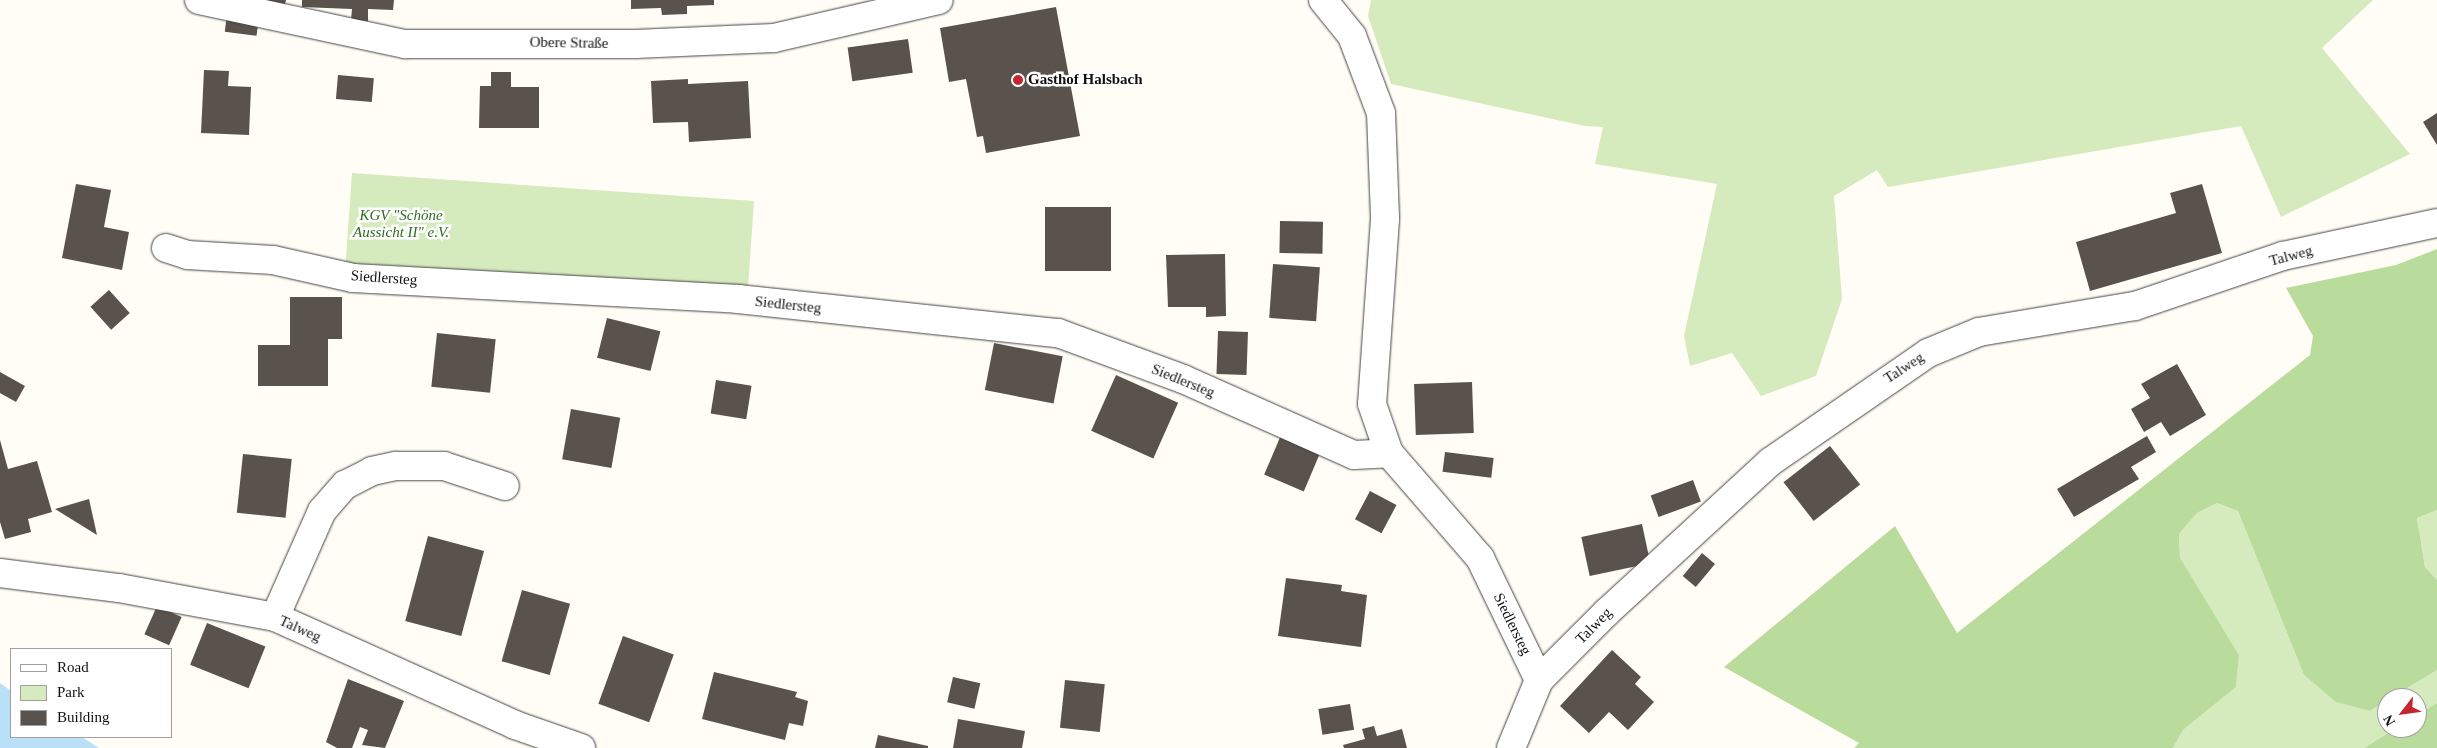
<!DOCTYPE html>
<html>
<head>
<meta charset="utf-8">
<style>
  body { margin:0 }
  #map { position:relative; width:2437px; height:748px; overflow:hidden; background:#fffdf5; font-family:Georgia,serif }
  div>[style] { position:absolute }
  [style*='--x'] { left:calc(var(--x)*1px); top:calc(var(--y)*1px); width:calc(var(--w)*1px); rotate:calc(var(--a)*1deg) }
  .green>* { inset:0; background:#d5ebbd; transform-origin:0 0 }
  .forest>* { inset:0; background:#b9dc9c }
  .water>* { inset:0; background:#b9e0f7 }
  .building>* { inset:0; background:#5a524d; transform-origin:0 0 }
  .roads { filter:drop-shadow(0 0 1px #444) drop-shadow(0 0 1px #444) }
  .minor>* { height:28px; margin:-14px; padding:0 14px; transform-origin:14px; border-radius:14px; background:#fff }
  .dots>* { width:14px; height:14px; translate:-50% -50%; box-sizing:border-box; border:2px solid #fff; border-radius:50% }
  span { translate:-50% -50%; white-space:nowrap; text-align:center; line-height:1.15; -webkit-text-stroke:5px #fff; paint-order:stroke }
  .street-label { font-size:15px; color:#111 }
  .poi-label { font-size:15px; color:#111; font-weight:700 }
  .left { translate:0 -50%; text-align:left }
  .park-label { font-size:15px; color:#2f6b1f; font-style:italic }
  .legend { position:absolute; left:10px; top:648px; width:162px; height:90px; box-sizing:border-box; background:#fff; border:1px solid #a0a0a0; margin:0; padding:6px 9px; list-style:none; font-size:15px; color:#111 }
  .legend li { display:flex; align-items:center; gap:10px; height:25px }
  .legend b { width:25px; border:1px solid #a0a0a0 }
  .north { position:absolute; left:2377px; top:688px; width:50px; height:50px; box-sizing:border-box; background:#fff; border:1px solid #a0a0a0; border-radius:50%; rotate:240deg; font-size:14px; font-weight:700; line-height:20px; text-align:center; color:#111 }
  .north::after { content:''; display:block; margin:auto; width:18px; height:22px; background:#c4262e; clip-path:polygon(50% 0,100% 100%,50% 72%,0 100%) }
</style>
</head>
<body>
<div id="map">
  <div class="green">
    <i style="clip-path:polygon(1371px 0,2373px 0,2322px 48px,2410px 154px,2281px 217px,2241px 126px,1888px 187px,1877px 170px,1834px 196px,1842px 299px,1816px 376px,1761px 396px,1732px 353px,1690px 366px,1684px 336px,1717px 184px,1595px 164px,1603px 127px,1585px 126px,1391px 84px,1368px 16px)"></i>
    <i style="left:352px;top:173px;width:403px;height:94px;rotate:4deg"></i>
    <i style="clip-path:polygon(2217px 503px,2238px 511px,2304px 675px,2337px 702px,2370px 711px,2387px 701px,2387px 728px,2396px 728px,2364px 748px,2173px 748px,2183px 730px,2236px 687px,2239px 655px,2180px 559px,2179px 534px,2197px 513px)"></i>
    <i style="clip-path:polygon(2437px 510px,2437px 580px,2425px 567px,2417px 518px)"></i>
    <i style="clip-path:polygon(2437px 670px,2437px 703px,2417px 715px,2417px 698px,2392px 698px)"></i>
  </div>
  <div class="forest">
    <i style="clip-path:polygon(2437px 249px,2437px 510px,2417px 518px,2425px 567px,2437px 580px,2437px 670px,2370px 711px,2336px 702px,2304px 675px,2238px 511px,2217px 503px,2197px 513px,2179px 534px,2180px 558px,2239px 655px,2236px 687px,2183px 730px,2173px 748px,1854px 748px,1859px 743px,1724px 667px,1895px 526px,1957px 633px,2310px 355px,2313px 336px,2286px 288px,2396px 265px)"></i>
    <i style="clip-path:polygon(2437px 703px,2437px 748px,2364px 748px,2396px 728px,2417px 728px,2417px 715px)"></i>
  </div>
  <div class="water">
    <i style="clip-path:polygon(0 683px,11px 691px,11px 737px,82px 737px,99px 748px,0 748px)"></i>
  </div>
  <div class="building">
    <i style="clip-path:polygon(256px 0,286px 0,284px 8px)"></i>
    <i style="clip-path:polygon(302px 0,394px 0,393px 10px,368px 9px,368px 21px,351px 20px,352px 9px,302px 7px)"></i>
    <i style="clip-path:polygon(631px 0,714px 0,714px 5px,687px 6px,687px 14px,662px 15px,661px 8px,631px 9px)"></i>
    <i style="clip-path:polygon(1056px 7px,1080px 136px,986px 153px,983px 136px,977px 137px,966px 79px,949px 82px,940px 28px)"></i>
    <i style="left:227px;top:14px;width:32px;height:18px;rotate:7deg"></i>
    <i style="left:908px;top:39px;width:34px;height:61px;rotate:82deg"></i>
    <i style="clip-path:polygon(204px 70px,229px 71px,228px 86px,251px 87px,249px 135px,201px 133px)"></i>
    <i style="clip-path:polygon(491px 72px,511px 72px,511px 87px,539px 87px,539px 128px,479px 128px,480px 86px,491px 86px)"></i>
    <i style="left:338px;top:75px;width:36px;height:24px;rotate:5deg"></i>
    <i style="clip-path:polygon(688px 79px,688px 84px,748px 81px,751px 138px,689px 142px,688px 122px,653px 123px,651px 81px)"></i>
    <i style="clip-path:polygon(2437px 113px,2437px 145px,2423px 122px)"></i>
    <i style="clip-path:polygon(76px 184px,111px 190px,104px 227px,129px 232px,122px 270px,62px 258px)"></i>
    <i style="clip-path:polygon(2202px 184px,2222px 253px,2090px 291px,2076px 242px,2176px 213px,2170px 193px)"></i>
    <i style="left:1111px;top:207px;width:64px;height:66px;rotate:90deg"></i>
    <i style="left:1280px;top:221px;width:43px;height:32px;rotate:1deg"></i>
    <i style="clip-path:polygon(1225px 254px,1226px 316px,1206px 317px,1206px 307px,1168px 307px,1166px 255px)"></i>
    <i style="left:1273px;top:264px;width:47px;height:54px;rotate:4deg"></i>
    <i style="left:109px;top:290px;width:31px;height:25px;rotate:48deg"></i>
    <i style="clip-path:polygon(290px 297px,342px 297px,342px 339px,328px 339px,328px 386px,258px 386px,258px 345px,290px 345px)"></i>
    <i style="left:607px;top:318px;width:55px;height:41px;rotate:14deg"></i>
    <i style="left:1218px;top:331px;width:30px;height:43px;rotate:2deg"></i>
    <i style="left:437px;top:333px;width:59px;height:54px;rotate:6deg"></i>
    <i style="left:994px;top:343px;width:70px;height:48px;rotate:11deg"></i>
    <i style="clip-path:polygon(2177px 364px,2206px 415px,2170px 436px,2161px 422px,2144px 432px,2131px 409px,2150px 398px,2141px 384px)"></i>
    <i style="clip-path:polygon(0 372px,25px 386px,16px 402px,0 393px)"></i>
    <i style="left:1116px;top:375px;width:68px;height:61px;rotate:24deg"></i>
    <i style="left:716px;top:380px;width:36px;height:34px;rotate:9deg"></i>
    <i style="left:1472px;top:382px;width:51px;height:58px;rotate:88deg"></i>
    <i style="left:571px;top:409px;width:50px;height:51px;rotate:10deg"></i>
    <i style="left:1281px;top:435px;width:43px;height:43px;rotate:23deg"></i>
    <i style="clip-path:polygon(2147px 436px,2156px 452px,2131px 467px,2139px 479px,2074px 517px,2057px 489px)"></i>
    <i style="clip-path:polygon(0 440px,8px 469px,37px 461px,52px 512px,28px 519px,31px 532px,5px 539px,0 522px)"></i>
    <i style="left:1830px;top:446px;width:49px;height:59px;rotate:52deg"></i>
    <i style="left:1445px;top:452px;width:49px;height:20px;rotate:7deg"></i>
    <i style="left:243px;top:454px;width:49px;height:59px;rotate:6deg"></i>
    <i style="left:1693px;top:480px;width:23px;height:45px;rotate:70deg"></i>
    <i style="left:1370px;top:491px;width:30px;height:32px;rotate:28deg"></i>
    <i style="clip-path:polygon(89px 499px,97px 535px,55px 509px)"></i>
    <i style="left:1642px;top:524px;width:40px;height:62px;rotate:78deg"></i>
    <i style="left:428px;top:536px;width:58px;height:88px;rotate:15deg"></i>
    <i style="left:1702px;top:553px;width:17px;height:30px;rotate:40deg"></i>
    <i style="clip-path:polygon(1286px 578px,1342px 585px,1341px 591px,1367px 595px,1361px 647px,1278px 636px)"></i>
    <i style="left:522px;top:590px;width:50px;height:74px;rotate:16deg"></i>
    <i style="left:157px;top:606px;width:27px;height:31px;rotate:24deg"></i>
    <i style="left:207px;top:623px;width:63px;height:45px;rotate:22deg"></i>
    <i style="left:623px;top:636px;width:54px;height:72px;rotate:20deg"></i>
    <i style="clip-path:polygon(1612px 650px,1641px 677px,1635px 684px,1654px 702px,1628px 730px,1609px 712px,1589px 733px,1560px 706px)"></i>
    <i style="clip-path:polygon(714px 672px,797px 692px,795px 697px,808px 701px,803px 726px,789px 723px,785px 740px,702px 719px)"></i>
    <i style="left:953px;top:677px;width:28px;height:26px;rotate:13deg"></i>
    <i style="clip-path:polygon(348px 679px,404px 701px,385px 748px,362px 745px,368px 730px,360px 727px,352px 748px,337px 748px,326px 742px)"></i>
    <i style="left:1065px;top:680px;width:40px;height:48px;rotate:6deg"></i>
    <i style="left:1350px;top:704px;width:26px;height:32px;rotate:81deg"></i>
    <i style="clip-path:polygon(958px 719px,1025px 731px,1022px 748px,953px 748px)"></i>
    <i style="clip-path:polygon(1374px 726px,1377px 736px,1402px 729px,1407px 748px,1344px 748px,1343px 745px,1365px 739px,1362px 729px)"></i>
    <i style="clip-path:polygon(878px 735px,928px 746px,928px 748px,875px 748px)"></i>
  </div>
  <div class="roads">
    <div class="minor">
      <i style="--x:199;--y:0;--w:211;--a:12.1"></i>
      <i style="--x:405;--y:44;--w:230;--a:0"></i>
      <i style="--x:635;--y:44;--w:139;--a:-2.5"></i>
      <i style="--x:774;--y:38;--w:169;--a:-13"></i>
      <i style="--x:1323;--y:0;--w:46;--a:51.1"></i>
      <i style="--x:1352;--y:36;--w:82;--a:69.4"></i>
      <i style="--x:1381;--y:113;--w:106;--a:87.8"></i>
      <i style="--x:1385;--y:219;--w:185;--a:94"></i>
      <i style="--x:1372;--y:404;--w:52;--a:70.9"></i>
      <i style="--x:1389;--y:453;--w:139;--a:49.1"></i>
      <i style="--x:1480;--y:558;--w:136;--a:64.2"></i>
      <i style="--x:166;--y:248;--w:22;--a:18"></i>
      <i style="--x:187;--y:255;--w:86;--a:3.3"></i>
      <i style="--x:273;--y:260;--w:82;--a:12.7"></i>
      <i style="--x:353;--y:278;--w:386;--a:3.1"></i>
      <i style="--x:738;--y:299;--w:322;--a:6.1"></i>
      <i style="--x:1058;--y:333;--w:133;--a:20.2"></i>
      <i style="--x:1183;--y:379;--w:187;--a:24"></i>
      <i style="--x:1354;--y:455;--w:35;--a:-3"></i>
      <i style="--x:0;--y:573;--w:120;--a:7.2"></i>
      <i style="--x:119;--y:588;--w:159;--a:10.5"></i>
      <i style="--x:275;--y:617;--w:263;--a:24.2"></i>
      <i style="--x:515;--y:725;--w:70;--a:19.2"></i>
      <i style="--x:275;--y:617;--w:116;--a:-66.1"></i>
      <i style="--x:322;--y:511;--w:35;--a:-49"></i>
      <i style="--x:345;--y:485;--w:30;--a:-27"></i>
      <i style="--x:372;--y:471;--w:25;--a:-12"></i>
      <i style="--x:396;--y:466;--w:48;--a:0"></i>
      <i style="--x:444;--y:466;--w:64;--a:18.2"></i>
      <i style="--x:1511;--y:748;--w:74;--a:-67.6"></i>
      <i style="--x:1539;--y:680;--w:96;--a:-45"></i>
      <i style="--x:1607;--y:612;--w:222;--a:-42.6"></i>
      <i style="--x:1770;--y:462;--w:192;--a:-34.6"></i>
      <i style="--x:1928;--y:353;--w:55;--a:-22.4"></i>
      <i style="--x:1979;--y:332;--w:158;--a:-9.5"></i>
      <i style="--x:2135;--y:306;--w:156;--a:-18.7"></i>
      <i style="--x:2283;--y:256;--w:157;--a:-12.1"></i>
    </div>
  </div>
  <div class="dots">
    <i style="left:1018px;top:80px;background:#c4262e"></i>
  </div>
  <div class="street-label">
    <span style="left:569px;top:43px;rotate:1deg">Obere Straße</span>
    <span style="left:2291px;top:256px;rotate:-15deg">Talweg</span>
    <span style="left:384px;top:278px;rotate:4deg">Siedlersteg</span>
    <span style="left:788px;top:305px;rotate:6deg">Siedlersteg</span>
    <span style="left:1904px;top:368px;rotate:-33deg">Talweg</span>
    <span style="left:1183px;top:381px;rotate:22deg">Siedlersteg</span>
    <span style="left:1512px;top:624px;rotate:64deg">Siedlersteg</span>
    <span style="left:1594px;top:626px;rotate:-45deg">Talweg</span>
    <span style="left:300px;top:629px;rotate:24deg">Talweg</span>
  </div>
  <div class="poi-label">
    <span class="left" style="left:1028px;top:80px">Gasthof Halsbach</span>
  </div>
  <div class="park-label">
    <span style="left:401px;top:224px">KGV "Schöne<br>Aussicht II" e.V.</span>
  </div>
  <ul class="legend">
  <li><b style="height:6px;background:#fff"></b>Road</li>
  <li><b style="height:14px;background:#d5ebbd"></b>Park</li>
  <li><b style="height:14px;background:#5a524d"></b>Building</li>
  </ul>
  <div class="north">N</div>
</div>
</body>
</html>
